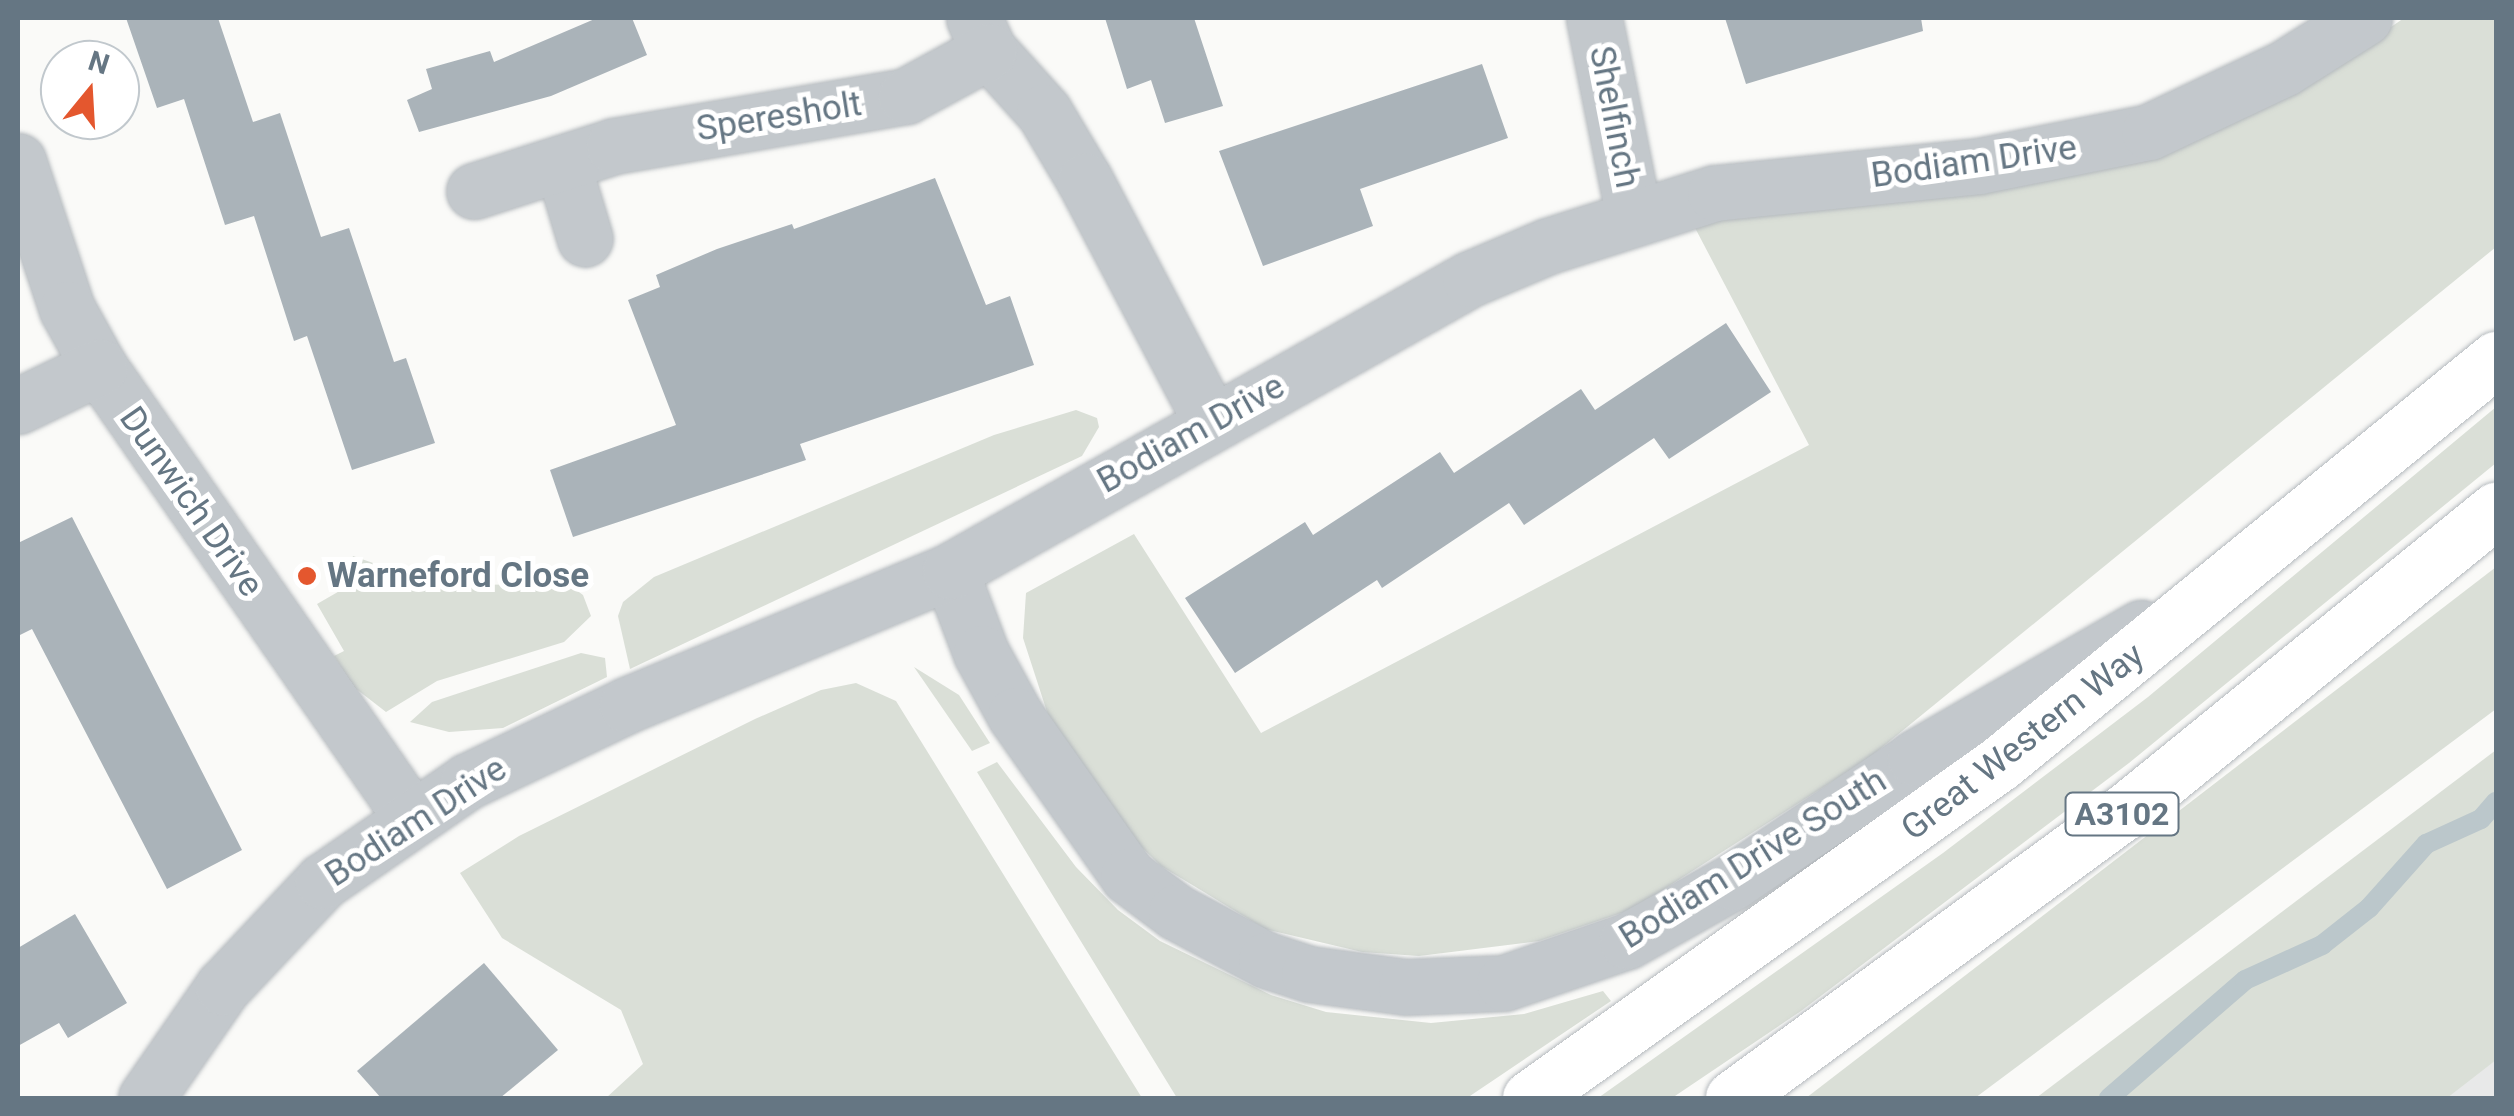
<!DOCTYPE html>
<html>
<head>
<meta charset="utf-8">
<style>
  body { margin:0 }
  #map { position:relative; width:2514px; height:1116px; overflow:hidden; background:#fafaf8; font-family:Roboto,sans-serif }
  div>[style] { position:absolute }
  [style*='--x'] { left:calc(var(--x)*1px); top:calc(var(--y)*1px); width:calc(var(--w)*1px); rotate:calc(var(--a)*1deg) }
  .built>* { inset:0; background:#e8e9e9 }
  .green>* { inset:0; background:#dadfd7 }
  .stream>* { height:20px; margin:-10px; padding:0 10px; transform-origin:10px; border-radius:10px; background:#bbc7cb }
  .building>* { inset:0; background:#aab3b9 }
  .roads { filter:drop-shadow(0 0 2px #b5babe) drop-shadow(0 0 2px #b5babe) }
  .street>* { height:55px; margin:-27.5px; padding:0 27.5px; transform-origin:27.5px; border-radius:27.5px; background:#c3c8cc }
  .primary>* { height:55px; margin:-27.5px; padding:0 27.5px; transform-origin:27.5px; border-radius:27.5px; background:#fff }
  .dots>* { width:28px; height:28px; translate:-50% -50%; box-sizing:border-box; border:5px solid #fff; border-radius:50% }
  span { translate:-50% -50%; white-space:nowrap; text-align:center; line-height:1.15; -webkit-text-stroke:10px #fff; paint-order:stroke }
  .shield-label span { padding:2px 8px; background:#fff; border:2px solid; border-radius:8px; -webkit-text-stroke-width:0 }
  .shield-label { font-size:32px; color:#657683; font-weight:700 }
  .street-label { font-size:35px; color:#657683 }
  .poi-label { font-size:35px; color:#657683; font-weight:700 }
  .left { translate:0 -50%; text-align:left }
  .frame { position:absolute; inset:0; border:20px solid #657683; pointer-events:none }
  .north { position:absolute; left:40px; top:40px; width:100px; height:100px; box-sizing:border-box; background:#fff; border:2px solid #c1c8cd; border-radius:50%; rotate:18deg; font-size:28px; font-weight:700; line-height:40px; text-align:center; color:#657683 }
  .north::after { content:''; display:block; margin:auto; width:35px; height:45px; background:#e4572e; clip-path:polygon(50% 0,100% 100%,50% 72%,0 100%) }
</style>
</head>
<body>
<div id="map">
  <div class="built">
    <i style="clip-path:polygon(2496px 1060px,2496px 1098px,2447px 1098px,2445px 1094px)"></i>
  </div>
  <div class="green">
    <i style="clip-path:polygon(2404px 18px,2496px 18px,2496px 247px,1869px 758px,1633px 909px,1539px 941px,1419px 956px,1362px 952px,1265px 929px,1161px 866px,1123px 829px,1050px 721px,1023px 638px,1026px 593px,1134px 534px,1261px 733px,1809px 445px,1693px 224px,2349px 56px)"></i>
    <i style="clip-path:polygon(2496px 407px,2496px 463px,2129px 763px,1801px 1011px,1672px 1098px,1598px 1098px,1943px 853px,2148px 697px)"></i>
    <i style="clip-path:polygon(1076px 410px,1097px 418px,1099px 427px,1082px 456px,630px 669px,618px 616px,623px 602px,654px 577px,994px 435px)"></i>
    <i style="clip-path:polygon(353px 556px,419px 579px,460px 585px,568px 584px,583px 595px,591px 616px,564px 642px,437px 681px,386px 712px,355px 688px,334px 656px,344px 651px,317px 604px,343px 589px)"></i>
    <i style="clip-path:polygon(2496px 567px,2496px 709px,2488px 715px,1975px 1098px,1806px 1098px)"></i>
    <i style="clip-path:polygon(581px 653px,605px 658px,607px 677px,503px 728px,449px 732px,410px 722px,432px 702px)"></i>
    <i style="clip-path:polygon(914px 667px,959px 695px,990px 743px,972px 751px)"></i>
    <i style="clip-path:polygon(856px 683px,896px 701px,1142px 1098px,606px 1098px,643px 1064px,621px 1010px,502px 938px,460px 873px,519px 836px,755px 719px,821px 690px)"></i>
    <i style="clip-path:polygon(2496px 750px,2496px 1060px,2447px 1098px,2036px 1098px)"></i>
    <i style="clip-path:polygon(997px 762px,1076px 867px,1118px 910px,1160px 941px,1271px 995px,1326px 1012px,1431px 1023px,1524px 1014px,1603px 991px,1611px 1001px,1467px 1098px,1177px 1098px,977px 772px)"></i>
  </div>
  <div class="stream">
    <i style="--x:2109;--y:1098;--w:180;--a:-40.9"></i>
    <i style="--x:2245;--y:980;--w:85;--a:-24.4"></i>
    <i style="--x:2322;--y:945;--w:60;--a:-38.2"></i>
    <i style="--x:2369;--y:908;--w:86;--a:-48.3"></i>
    <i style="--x:2426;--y:844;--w:60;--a:-24.4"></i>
    <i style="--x:2481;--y:819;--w:23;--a:-49"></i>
  </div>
  <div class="building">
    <i style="clip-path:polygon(126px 18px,218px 18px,253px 122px,280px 113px,321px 237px,349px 228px,394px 362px,406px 358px,435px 443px,352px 470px,307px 336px,294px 341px,254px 216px,225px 225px,184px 99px,157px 108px)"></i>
    <i style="clip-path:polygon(597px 18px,632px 18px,647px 55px,551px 96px,419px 132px,407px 100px,432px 89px,426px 69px,490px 51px,494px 62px)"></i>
    <i style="clip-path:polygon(1105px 18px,1194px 18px,1223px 106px,1165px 123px,1151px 80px,1127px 89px)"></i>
    <i style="clip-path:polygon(1725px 18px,1921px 18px,1923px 31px,1746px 84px)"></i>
    <i style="clip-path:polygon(1482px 64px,1508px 138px,1360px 189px,1373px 226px,1263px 266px,1219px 151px)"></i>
    <i style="clip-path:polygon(935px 178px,986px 305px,1010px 296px,1034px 365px,800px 444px,806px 460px,573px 537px,550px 470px,676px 425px,628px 300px,660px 287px,656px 275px,717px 249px,792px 224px,794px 229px)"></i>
    <i style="clip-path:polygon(1726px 323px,1771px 392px,1669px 459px,1654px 438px,1524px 525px,1509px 503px,1382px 588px,1377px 580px,1235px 673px,1185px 598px,1305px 522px,1313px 535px,1440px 452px,1454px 473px,1581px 389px,1595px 410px)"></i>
    <i style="clip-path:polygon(72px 517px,242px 850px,167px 889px,32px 629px,18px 636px,18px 543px)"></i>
    <i style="clip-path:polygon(75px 914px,127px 1003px,68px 1038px,59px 1023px,18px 1046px,18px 948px)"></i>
    <i style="clip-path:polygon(484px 963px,558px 1050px,500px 1098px,381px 1098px,357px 1071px)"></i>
  </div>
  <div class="roads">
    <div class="street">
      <i style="--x:974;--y:18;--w:36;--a:66"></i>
      <i style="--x:989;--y:51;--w:82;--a:48"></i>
      <i style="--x:1044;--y:112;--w:80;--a:59.3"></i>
      <i style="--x:1085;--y:181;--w:271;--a:62.3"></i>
      <i style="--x:1594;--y:18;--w:203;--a:78.6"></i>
      <i style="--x:18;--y:161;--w:156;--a:71.7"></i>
      <i style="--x:67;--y:309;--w:66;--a:61.1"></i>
      <i style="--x:99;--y:367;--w:549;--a:55.24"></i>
      <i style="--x:562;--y:163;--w:79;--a:73.2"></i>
      <i style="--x:474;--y:191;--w:147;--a:-17.8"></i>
      <i style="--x:614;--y:146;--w:296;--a:-9.7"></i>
      <i style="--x:906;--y:96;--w:94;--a:-28.5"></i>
      <i style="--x:18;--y:406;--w:90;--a:-25.7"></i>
      <i style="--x:950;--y:571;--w:88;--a:69.3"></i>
      <i style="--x:981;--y:653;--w:71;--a:61.3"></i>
      <i style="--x:1015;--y:715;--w:197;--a:54.9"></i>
      <i style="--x:1128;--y:876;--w:60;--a:36.9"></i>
      <i style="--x:1176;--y:912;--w:102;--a:28.1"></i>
      <i style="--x:1266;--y:960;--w:45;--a:18"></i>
      <i style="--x:1309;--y:974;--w:98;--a:7.6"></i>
      <i style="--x:1406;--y:987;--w:98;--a:-2.3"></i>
      <i style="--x:1504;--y:983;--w:130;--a:-18.9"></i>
      <i style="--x:1627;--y:941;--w:120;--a:-29.3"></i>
      <i style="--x:1732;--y:882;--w:221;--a:-34.1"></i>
      <i style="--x:1915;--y:758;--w:261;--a:-29.9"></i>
      <i style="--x:146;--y:1098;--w:135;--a:-55.3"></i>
      <i style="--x:223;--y:987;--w:146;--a:-46.7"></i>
      <i style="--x:323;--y:881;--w:176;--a:-34.6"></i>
      <i style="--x:468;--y:781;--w:176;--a:-25.5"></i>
      <i style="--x:627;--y:705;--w:350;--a:-22.5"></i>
      <i style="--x:950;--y:571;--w:596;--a:-29.32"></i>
      <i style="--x:1470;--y:279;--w:85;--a:-22.9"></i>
      <i style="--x:1548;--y:246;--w:175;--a:-17.6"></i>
      <i style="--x:1715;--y:193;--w:265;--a:-5.8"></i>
      <i style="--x:1979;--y:166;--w:173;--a:-11.3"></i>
      <i style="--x:2149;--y:132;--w:148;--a:-25.2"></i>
      <i style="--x:2283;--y:69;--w:96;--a:-32.2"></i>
    </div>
    <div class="primary">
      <i style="--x:1530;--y:1098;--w:577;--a:-35.48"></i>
      <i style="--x:2000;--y:763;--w:640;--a:-39.16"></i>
      <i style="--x:1733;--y:1098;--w:483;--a:-36.2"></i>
      <i style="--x:2123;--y:813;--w:481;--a:-39.1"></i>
    </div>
  </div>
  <div class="dots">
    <i style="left:307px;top:576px;background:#e4572e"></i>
  </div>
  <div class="shield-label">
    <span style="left:2122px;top:814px">A3102</span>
  </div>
  <div class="street-label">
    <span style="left:779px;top:117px;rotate:-9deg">Speresholt</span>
    <span style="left:1614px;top:117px;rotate:79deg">Shelfinch</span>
    <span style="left:1974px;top:162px;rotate:-8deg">Bodiam Drive</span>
    <span style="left:1191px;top:434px;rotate:-29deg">Bodiam Drive</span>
    <span style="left:191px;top:502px;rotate:55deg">Dunwich Drive</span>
    <span style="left:2023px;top:742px;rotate:-38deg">Great Western Way</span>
    <span style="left:416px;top:822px;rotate:-33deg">Bodiam Drive</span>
    <span style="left:1753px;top:859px;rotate:-32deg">Bodiam Drive South</span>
  </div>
  <div class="poi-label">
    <span class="left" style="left:327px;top:576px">Warneford Close</span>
  </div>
  <div class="frame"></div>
  <div class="north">N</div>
</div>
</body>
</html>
